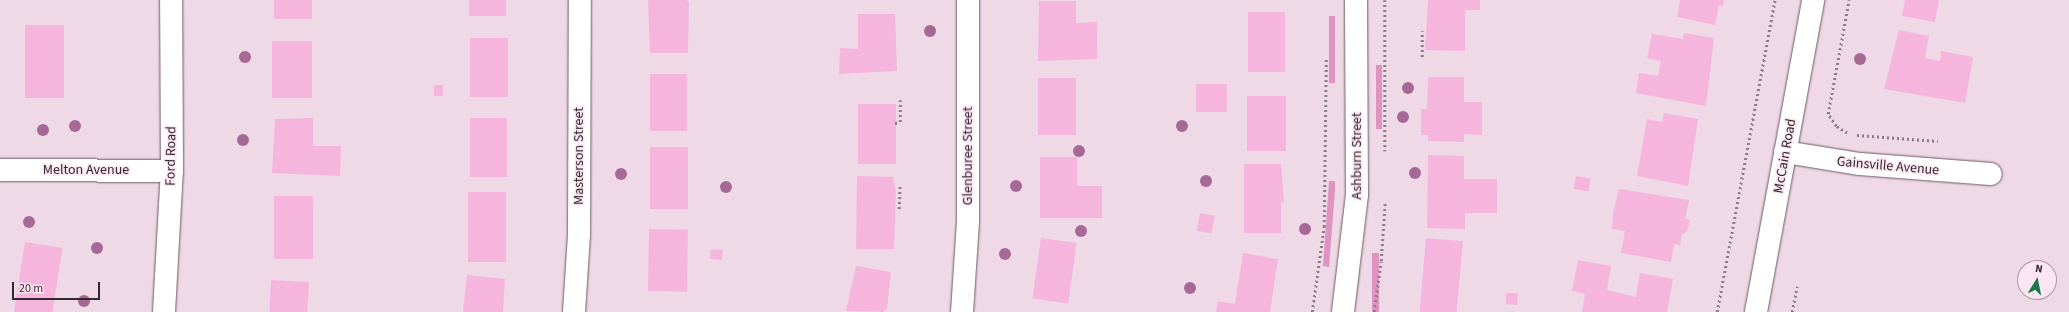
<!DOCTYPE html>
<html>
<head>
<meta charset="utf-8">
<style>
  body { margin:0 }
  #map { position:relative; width:2069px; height:312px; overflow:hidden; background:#efd9e6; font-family:"Source Sans 3",sans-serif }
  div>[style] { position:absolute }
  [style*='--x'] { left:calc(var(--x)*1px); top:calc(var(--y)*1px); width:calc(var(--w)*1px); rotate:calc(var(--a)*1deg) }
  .green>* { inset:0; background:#e093c3; transform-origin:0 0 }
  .building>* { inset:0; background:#f6b5dd; transform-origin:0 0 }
  .path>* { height:2.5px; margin-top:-1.25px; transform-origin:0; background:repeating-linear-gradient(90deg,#8b7d86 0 2px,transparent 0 5px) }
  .roads { filter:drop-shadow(0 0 1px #6d5b66) drop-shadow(0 0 1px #6d5b66) }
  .street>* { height:22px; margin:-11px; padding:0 11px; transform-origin:11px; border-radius:11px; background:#fff }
  .trees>* { width:12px; height:12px; margin:-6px; border-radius:50%; background:#a66995 }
  span { translate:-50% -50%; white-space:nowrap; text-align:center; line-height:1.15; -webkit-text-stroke:3px #fce6f3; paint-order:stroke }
  .street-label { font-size:14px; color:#31292e }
  .north { position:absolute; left:2017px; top:260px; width:40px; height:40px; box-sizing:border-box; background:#fce6f3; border:1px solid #ab9aa4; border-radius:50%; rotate:10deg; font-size:11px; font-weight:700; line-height:16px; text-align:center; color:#31292e }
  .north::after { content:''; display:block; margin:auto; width:14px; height:18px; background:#1d764a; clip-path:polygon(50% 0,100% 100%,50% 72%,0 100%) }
  .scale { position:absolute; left:12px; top:282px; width:88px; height:18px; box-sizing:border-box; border:2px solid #31292e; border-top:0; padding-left:5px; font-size:12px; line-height:14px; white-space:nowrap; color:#31292e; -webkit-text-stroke:3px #fce6f3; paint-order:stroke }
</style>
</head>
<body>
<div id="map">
  <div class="green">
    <i style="left:1329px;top:16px;width:6px;height:67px"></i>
    <i style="left:1376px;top:65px;width:6px;height:64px"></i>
    <i style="clip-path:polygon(1329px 181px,1335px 181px,1335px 190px,1329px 267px,1323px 266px)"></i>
    <i style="left:1372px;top:253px;width:7px;height:60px"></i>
  </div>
  <div class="building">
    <i style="left:274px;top:0;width:38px;height:19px"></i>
    <i style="left:469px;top:0;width:37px;height:16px"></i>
    <i style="clip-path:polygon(648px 0,687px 0,689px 3px,688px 53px,650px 53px)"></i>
    <i style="clip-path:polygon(1428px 0,1480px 0,1480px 10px,1465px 10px,1465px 51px,1425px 50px)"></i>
    <i style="clip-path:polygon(1680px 0,1724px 0,1723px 6px,1719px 5px,1715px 25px,1677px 17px)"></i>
    <i style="clip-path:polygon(1905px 0,1939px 0,1935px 22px,1902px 16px)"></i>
    <i style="clip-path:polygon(1039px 1px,1076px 1px,1076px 23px,1097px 22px,1097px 59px,1038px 61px)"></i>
    <i style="left:1248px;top:12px;width:37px;height:60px"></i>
    <i style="clip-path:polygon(858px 14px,895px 14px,897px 71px,839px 74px,840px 48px,858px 49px)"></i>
    <i style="left:64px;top:25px;width:73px;height:39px;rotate:90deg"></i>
    <i style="clip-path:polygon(1899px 30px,1929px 36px,1925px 58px,1940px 61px,1941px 51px,1973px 57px,1965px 103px,1884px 89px)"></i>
    <i style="clip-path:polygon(1684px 33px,1714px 38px,1706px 106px,1636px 93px,1639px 73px,1658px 76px,1661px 61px,1647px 58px,1652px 34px,1683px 39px)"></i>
    <i style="left:470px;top:38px;width:38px;height:59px"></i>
    <i style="left:272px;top:41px;width:40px;height:57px"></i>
    <i style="left:650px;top:74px;width:37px;height:57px"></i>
    <i style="clip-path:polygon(1428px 77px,1464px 77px,1464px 102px,1482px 102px,1482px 135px,1464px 134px,1464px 142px,1428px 141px,1428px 135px,1421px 135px,1421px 109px,1427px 109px)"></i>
    <i style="left:1038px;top:78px;width:38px;height:57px"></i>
    <i style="left:1196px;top:84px;width:31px;height:28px"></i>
    <i style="left:434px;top:85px;width:9px;height:11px"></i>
    <i style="left:1247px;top:96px;width:39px;height:55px"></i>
    <i style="left:858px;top:104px;width:38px;height:60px"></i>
    <i style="clip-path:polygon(1664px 113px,1698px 119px,1688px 186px,1637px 176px,1647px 119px,1662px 122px)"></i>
    <i style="clip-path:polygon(313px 118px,313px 146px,341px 146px,340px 176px,272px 173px,275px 119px)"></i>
    <i style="left:470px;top:118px;width:37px;height:59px"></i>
    <i style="left:650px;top:147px;width:38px;height:62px"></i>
    <i style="clip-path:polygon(1428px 155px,1464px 156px,1464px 179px,1497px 179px,1497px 213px,1465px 213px,1465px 229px,1427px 228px)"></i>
    <i style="clip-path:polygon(1040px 157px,1077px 157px,1077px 186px,1102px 186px,1102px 218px,1040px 218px)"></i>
    <i style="clip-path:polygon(1244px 164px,1281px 164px,1284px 202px,1281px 202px,1281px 233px,1244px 233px)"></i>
    <i style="clip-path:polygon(857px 176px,893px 177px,896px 192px,894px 249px,856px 249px)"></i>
    <i style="left:1576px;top:176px;width:15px;height:13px;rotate:11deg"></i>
    <i style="clip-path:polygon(1619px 189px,1689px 200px,1685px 219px,1690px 220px,1687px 232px,1682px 234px,1680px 245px,1674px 244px,1671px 262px,1621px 253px,1625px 231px,1612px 229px,1613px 213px)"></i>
    <i style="left:468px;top:192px;width:38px;height:70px"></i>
    <i style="left:274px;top:196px;width:39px;height:63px"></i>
    <i style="left:1200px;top:213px;width:15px;height:18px;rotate:11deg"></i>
    <i style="left:649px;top:229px;width:39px;height:62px;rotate:1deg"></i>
    <i style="left:1041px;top:238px;width:36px;height:61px;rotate:8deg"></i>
    <i style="left:1426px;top:238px;width:37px;height:74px;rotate:5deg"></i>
    <i style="left:25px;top:242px;width:38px;height:71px;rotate:9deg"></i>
    <i style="left:711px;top:249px;width:12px;height:10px;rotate:5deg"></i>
    <i style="clip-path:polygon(1243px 253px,1278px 259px,1270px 312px,1216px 312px,1218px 301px,1235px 304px)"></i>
    <i style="clip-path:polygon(1578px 260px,1611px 266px,1607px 290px,1636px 297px,1640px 273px,1673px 279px,1667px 312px,1582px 312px,1585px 294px,1572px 291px)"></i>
    <i style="clip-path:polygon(856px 266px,891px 272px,887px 308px,883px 312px,846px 311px)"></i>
    <i style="clip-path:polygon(467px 275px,505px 279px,503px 312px,463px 312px)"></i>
    <i style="left:271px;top:280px;width:38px;height:32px;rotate:3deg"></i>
    <i style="clip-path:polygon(1506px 293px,1518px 293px,1517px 305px,1506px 304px)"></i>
  </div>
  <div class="path">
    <i style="--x:1385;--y:0;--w:151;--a:90"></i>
    <i style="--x:1422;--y:57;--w:26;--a:-90"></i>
    <i style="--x:895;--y:123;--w:5;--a:-11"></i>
    <i style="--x:900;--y:122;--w:22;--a:-90"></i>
    <i style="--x:1847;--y:133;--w:13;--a:-148"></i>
    <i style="--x:1836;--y:126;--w:14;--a:-124"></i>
    <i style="--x:1828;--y:114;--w:116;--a:-79.6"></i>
    <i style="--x:1857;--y:135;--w:81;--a:4.2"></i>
    <i style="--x:899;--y:209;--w:24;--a:-88"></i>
    <i style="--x:1312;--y:312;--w:86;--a:-82"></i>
    <i style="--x:1324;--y:227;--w:168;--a:-89.3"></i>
    <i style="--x:1374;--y:312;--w:51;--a:-82.2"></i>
    <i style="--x:1381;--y:261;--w:59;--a:-86.1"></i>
    <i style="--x:1717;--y:312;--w:317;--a:-79.5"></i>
    <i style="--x:1792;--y:312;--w:26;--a:-79"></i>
  </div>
  <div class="roads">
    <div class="street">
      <i style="--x:1785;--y:152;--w:76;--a:9.1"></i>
      <i style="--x:1860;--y:164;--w:131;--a:4.4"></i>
      <i style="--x:0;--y:170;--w:172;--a:0.3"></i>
      <i style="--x:164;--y:312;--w:141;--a:-86.8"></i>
      <i style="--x:172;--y:171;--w:171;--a:-90.3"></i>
      <i style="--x:574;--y:312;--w:78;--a:-86.3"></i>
      <i style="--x:579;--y:234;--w:234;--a:-89.8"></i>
      <i style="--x:962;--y:312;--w:91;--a:-86.2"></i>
      <i style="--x:968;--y:221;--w:221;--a:-90"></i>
      <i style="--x:1343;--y:312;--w:118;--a:-83.2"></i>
      <i style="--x:1357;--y:195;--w:195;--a:-90.3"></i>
      <i style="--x:1756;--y:312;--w:317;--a:-79.6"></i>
    </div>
  </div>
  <div class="trees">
    <i style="left:930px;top:31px"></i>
    <i style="left:245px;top:57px"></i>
    <i style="left:1860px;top:59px"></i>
    <i style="left:1408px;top:88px"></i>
    <i style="left:1403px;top:117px"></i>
    <i style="left:75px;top:126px"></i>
    <i style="left:1182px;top:126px"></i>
    <i style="left:43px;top:130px"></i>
    <i style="left:243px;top:140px"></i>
    <i style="left:1079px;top:151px"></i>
    <i style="left:1415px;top:173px"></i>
    <i style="left:621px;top:174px"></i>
    <i style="left:1206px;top:181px"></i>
    <i style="left:1016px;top:186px"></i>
    <i style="left:726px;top:187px"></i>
    <i style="left:29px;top:222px"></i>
    <i style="left:1305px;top:229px"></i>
    <i style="left:1081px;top:231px"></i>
    <i style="left:97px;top:248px"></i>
    <i style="left:1005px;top:254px"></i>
    <i style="left:1190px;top:288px"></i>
    <i style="left:84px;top:301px"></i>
  </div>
  <div class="street-label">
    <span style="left:171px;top:156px;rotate:-89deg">Ford Road</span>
    <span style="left:579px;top:156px;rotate:-90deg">Masterson Street</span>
    <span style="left:968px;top:156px;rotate:-90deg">Glenburee Street</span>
    <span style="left:1357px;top:156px;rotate:-90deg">Ashburn Street</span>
    <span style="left:1785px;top:156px;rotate:-80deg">McCain Road</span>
    <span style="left:1888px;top:166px;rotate:5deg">Gainsville Avenue</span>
    <span style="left:86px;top:170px">Melton Avenue</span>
  </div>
  <div class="north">N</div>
  <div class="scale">20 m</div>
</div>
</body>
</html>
